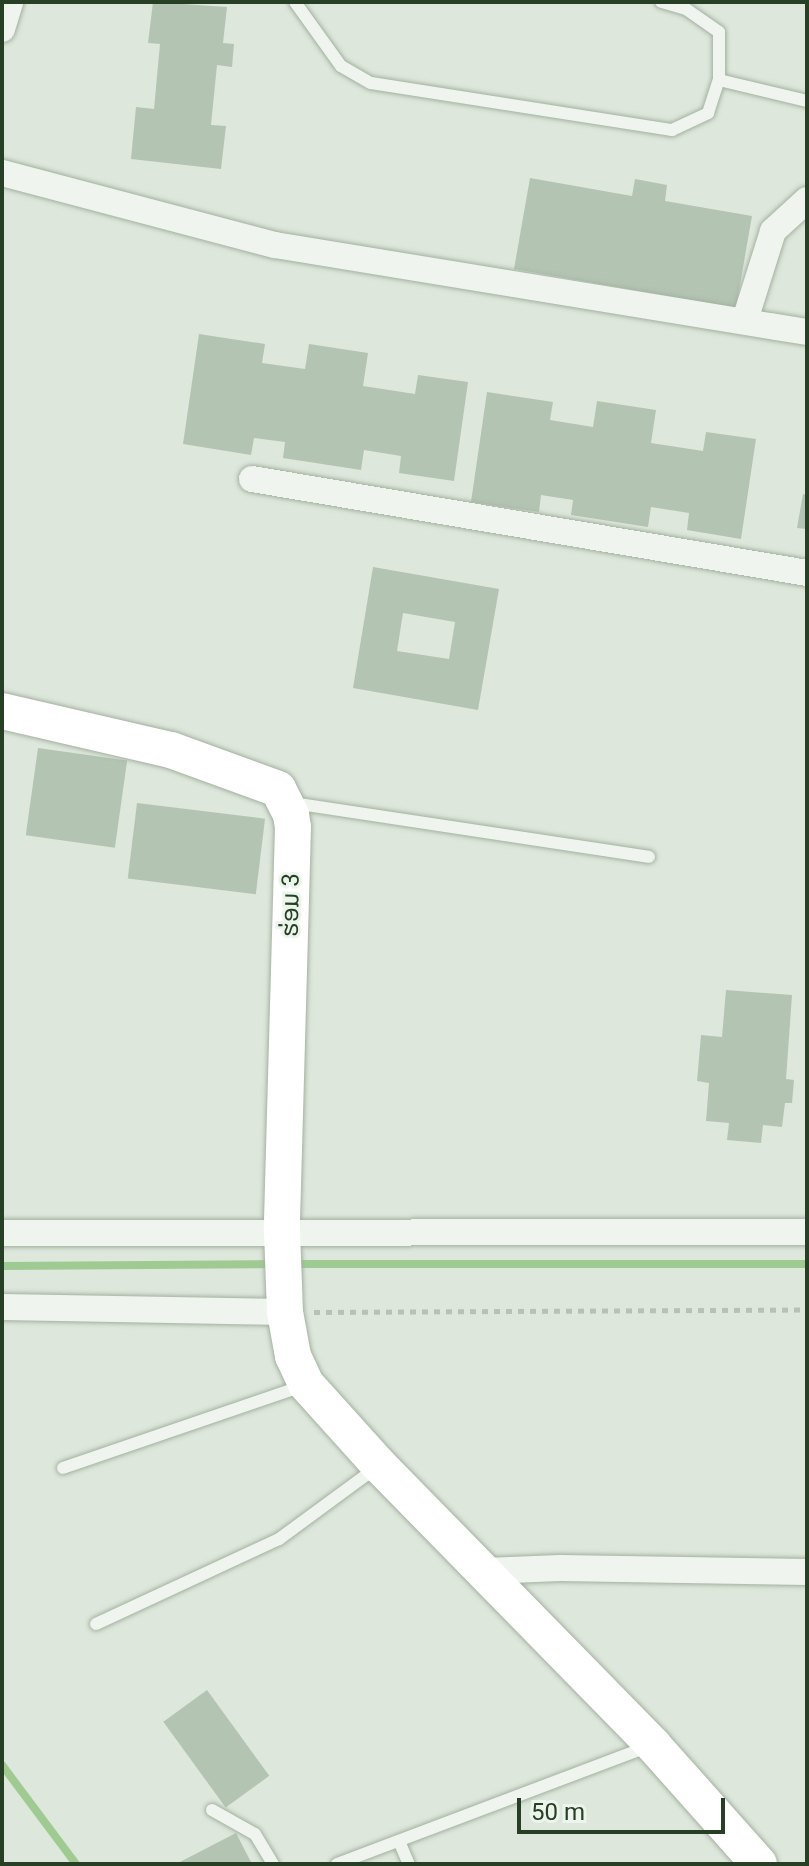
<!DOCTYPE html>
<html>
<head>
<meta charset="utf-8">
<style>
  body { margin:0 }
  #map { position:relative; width:809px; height:1866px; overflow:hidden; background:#dde7db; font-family:Roboto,"Noto Sans Lao",sans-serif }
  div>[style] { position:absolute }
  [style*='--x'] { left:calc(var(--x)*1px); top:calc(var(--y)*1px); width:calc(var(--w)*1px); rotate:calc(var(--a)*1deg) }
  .stream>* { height:8px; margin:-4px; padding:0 4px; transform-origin:4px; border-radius:4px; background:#9fcb93 }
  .building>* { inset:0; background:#b4c4b2; transform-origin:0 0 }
  .path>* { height:5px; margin-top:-2.5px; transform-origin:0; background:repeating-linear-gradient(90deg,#b7c2b5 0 6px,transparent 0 12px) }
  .roads { filter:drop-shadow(0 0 2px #a3b1a0) drop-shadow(0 0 2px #a3b1a0) }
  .lane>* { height:12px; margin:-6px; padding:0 6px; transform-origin:6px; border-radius:6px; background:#eff5ee }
  .street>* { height:26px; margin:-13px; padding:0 13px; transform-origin:13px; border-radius:13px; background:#eff5ee }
  .secondary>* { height:36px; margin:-18px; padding:0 18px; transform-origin:18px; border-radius:18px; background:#fff }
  span { translate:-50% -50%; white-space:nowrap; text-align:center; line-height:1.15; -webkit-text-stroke:6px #ecf5eb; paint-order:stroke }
  .street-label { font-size:24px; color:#273f24 }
  .frame { position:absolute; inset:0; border:4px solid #273f24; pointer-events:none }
  .scale { position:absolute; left:517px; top:1798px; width:208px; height:36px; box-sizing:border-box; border:4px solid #273f24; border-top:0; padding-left:10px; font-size:24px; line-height:28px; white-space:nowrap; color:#273f24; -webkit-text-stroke:6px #ecf5eb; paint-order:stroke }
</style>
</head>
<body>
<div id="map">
  <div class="stream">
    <i style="--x:292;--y:1264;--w:515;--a:0"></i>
    <i style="--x:2;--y:1266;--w:272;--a:-0.4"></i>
    <i style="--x:2;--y:1765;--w:124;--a:53.2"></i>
  </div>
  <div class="building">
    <i style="clip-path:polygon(153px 2px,227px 7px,223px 43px,234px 44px,232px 67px,217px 65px,211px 125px,226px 126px,221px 169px,131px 159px,136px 107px,154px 109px,160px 44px,148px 43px)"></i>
    <i style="clip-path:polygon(530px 178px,632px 196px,635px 179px,667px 185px,665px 201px,752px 216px,736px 308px,514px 269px)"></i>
    <i style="clip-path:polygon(199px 334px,265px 344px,262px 363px,305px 369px,309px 344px,368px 353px,363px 386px,415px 394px,418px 375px,468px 382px,454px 481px,399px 473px,401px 456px,364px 450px,361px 470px,283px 458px,285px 442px,254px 438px,251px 455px,183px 444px)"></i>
    <i style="clip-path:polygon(487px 392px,553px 402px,550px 420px,593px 427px,597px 401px,656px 410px,651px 443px,703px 451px,706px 432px,756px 439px,741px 539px,687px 530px,689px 513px,651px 507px,648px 527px,571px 515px,573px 500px,541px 495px,539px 512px,471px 502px)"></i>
    <i style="clip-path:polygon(803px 494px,807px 495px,807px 529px,797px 528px)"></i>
    <i style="clip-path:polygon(evenodd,373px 567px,499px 589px,478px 710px,353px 688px,373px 567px,403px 613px,455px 622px,449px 659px,397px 651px,403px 613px)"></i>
    <i style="left:38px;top:748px;width:90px;height:88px;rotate:8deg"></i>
    <i style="left:137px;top:803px;width:129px;height:76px;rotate:7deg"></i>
    <i style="clip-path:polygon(726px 990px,792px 995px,786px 1079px,794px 1080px,792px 1103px,785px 1103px,782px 1127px,763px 1125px,761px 1143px,727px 1140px,729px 1123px,706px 1121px,709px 1083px,697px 1081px,701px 1035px,722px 1037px)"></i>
    <i style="left:207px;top:1690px;width:106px;height:54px;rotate:54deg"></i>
    <i style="clip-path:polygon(236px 1833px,252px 1864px,176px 1864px)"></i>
  </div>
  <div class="path">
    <i style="--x:314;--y:1312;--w:493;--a:-0.3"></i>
  </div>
  <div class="roads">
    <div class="lane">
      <i style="--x:295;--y:2;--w:79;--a:54.3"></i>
      <i style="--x:341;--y:66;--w:34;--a:30"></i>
      <i style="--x:371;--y:83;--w:305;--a:8.9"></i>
      <i style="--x:672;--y:130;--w:40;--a:-25"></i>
      <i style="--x:708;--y:113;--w:35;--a:-72"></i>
      <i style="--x:719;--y:80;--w:48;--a:-90"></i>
      <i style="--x:719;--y:32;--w:40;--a:-145.1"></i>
      <i style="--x:686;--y:9;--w:26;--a:-164"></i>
      <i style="--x:719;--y:80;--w:90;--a:13.4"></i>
      <i style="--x:293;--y:803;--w:360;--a:8.6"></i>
      <i style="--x:63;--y:1468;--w:253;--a:-18.9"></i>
      <i style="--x:96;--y:1624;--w:202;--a:-24.9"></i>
      <i style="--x:279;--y:1539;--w:122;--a:-36.3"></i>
      <i style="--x:212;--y:1810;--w:49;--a:29.2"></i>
      <i style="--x:255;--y:1834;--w:35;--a:59"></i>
      <i style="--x:399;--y:1841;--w:25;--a:67"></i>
      <i style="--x:337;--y:1864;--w:335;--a:-20.7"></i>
    </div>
    <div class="street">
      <i style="--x:2;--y:29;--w:28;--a:-73"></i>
      <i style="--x:2;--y:173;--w:282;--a:14.8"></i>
      <i style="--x:275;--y:245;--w:539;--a:9.29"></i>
      <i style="--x:745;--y:320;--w:93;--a:-72.5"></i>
      <i style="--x:773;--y:231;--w:46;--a:-42.4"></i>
      <i style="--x:252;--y:479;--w:563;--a:9.61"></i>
      <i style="--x:2;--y:1233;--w:805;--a:-0.07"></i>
      <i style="--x:2;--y:1307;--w:283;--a:1"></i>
      <i style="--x:485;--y:1571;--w:75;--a:-2.3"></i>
      <i style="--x:560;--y:1568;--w:247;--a:0.9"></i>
    </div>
    <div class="secondary">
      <i style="--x:2;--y:711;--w:173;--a:13"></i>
      <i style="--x:171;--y:750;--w:114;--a:20"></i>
      <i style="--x:278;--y:789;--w:29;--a:63"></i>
      <i style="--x:291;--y:815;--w:12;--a:81"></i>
      <i style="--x:293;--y:827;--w:404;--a:91.6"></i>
      <i style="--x:282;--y:1231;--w:81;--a:87.9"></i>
      <i style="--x:285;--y:1312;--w:45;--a:79.7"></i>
      <i style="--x:293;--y:1356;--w:31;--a:65"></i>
      <i style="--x:306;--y:1384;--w:109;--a:48"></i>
      <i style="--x:379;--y:1465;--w:392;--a:45.6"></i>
      <i style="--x:653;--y:1745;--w:159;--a:48.3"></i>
    </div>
  </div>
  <div class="street-label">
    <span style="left:291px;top:905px;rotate:-89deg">ຮ່ອມ 3</span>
  </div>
  <div class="frame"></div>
  <div class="scale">50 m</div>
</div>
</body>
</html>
